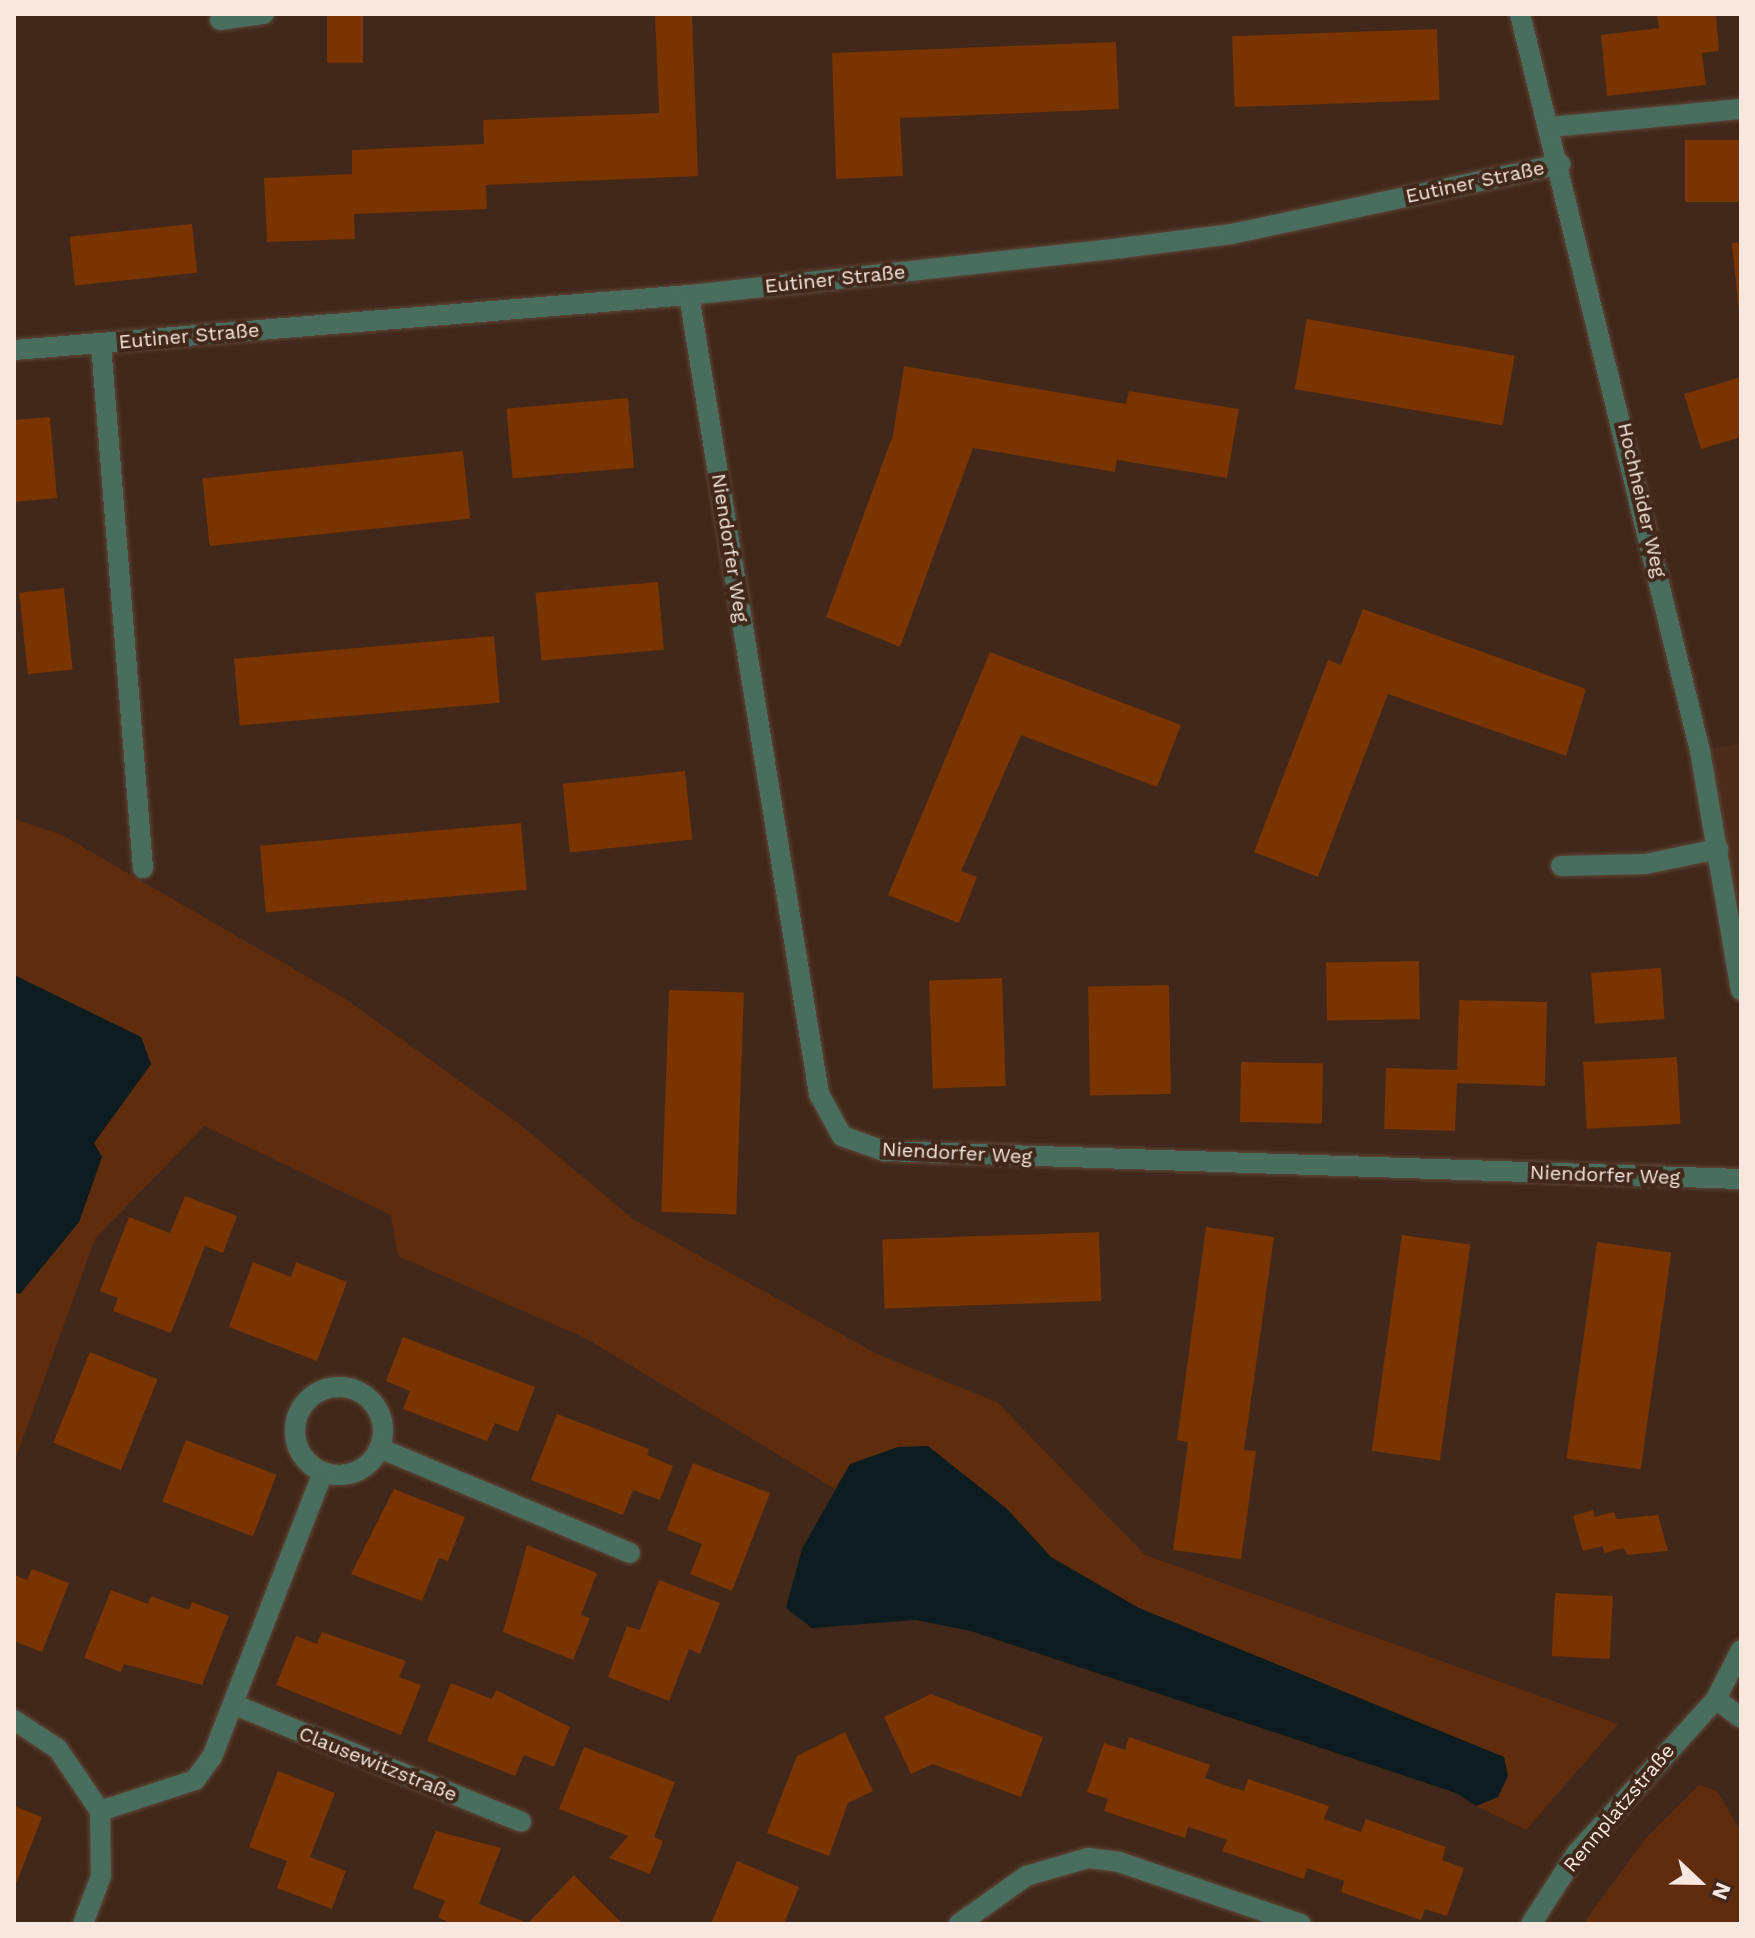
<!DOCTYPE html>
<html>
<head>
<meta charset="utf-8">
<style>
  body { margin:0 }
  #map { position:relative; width:1755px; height:1938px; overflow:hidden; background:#41281b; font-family:"Work Sans",sans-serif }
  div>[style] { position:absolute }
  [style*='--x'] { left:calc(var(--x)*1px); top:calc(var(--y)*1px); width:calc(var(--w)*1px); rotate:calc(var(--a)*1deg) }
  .built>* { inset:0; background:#4c2c1b }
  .green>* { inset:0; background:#5f2d0d }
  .water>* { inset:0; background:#0c1c1f }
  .building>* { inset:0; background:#793400; transform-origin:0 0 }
  .roads { filter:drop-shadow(0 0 2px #5e473a) drop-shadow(0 0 2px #5e473a) }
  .minor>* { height:20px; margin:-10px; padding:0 10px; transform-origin:10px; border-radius:10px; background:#4a6e5d }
  .minor>.ring { margin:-10px; padding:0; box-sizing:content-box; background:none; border:20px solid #4a6e5d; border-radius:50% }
  span { translate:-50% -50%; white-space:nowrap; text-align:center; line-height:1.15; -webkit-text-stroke:8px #41281b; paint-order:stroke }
  .street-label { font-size:20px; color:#f8e7de }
  .frame { position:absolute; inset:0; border:16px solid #f8e7de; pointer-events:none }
  .north { position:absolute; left:1659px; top:1842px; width:80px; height:80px; -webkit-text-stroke:6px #41281b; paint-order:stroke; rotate:112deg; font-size:22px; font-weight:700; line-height:32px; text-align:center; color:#f8e7de }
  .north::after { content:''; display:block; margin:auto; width:28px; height:36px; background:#f8e7de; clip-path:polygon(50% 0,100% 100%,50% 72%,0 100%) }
</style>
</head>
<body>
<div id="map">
  <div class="built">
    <i style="clip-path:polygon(1741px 743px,1741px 995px,1700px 751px)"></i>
  </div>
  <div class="green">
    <i style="clip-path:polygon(14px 819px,62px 835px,344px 998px,517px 1122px,633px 1219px,877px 1354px,997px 1402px,1145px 1555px,1618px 1724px,1526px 1830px,1476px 1806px,1498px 1797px,1503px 1757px,1139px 1609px,1051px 1557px,1006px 1508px,850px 1464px,835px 1489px,587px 1339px,398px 1256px,391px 1215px,204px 1126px,95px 1239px,14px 1463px,14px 1292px,20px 1294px,79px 1222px,94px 1143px,151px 1064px,140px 1037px,14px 975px)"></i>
    <i style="clip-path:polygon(1699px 1785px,1717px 1791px,1741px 1832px,1741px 1924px,1583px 1924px,1645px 1839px)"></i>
  </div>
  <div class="water">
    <i style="clip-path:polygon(14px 975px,141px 1037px,151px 1064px,94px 1143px,102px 1157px,79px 1222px,20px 1294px,14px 1292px)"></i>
    <i style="clip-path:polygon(928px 1446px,1006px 1508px,1051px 1557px,1139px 1608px,1504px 1757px,1508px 1776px,1498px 1797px,1476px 1806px,1456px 1793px,971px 1631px,916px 1620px,812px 1628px,786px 1608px,802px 1549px,850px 1464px,898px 1447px)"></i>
  </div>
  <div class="building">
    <i style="left:327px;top:14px;width:36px;height:49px"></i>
    <i style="clip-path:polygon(655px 14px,692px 14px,698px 176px,486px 185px,487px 209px,354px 214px,355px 239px,267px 242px,264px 178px,352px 174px,352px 150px,484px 144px,483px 120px,659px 113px)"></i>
    <i style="clip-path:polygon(1657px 14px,1716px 14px,1719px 51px,1702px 53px,1706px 85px,1607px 96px,1601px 35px,1659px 28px)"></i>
    <i style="left:1437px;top:29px;width:71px;height:205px;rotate:88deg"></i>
    <i style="clip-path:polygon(1116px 42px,1119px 109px,900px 118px,903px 176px,836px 179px,832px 53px)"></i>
    <i style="left:1741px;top:140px;width:62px;height:56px;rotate:90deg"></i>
    <i style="left:192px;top:224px;width:49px;height:123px;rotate:84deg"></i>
    <i style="clip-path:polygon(1741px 242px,1741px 314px,1739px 314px,1732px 243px)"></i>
    <i style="left:1307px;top:319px;width:211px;height:71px;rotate:10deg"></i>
    <i style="clip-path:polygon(904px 366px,1126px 404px,1129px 391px,1239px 409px,1227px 478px,1117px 460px,1115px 472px,973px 448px,900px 647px,826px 617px,893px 435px)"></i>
    <i style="clip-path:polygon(1741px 377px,1741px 437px,1701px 449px,1684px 394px)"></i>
    <i style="left:628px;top:398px;width:70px;height:122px;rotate:85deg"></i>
    <i style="clip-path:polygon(50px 417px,57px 498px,14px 502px,14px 420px)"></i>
    <i style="left:463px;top:451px;width:68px;height:262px;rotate:84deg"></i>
    <i style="left:658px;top:582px;width:68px;height:123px;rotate:85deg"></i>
    <i style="left:64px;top:588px;width:82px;height:45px;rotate:84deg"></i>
    <i style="clip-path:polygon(1363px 609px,1586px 689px,1566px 756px,1388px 694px,1318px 877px,1254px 852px,1328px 660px,1341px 665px)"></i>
    <i style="left:494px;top:636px;width:67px;height:261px;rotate:85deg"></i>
    <i style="clip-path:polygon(990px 652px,1181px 725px,1157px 787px,1021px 735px,961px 871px,977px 877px,959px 923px,888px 895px)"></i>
    <i style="left:685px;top:771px;width:69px;height:123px;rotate:84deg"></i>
    <i style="left:521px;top:823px;width:67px;height:262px;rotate:85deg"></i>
    <i style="left:1419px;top:961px;width:58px;height:93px;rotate:89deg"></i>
    <i style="left:1661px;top:968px;width:51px;height:70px;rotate:86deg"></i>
    <i style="left:1002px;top:978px;width:108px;height:73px;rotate:88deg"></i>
    <i style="left:1169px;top:985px;width:109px;height:81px;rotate:89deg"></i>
    <i style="left:669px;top:990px;width:75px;height:222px;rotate:2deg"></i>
    <i style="clip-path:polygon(1459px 1000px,1547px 1002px,1545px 1086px,1457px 1083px,1455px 1131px,1384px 1129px,1386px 1068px,1457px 1070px)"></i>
    <i style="left:1677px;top:1057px;width:67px;height:94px;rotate:87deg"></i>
    <i style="left:1241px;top:1062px;width:82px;height:60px;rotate:1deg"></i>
    <i style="clip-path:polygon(185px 1196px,237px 1216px,223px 1253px,205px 1246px,171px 1333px,113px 1311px,118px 1298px,100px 1291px,129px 1217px,170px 1233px)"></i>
    <i style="clip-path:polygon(1206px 1227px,1274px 1237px,1244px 1450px,1256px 1451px,1241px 1559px,1173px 1550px,1188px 1442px,1177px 1440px)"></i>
    <i style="left:1099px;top:1232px;width:69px;height:217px;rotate:88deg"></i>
    <i style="left:1402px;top:1235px;width:69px;height:218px;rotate:8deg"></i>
    <i style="left:1597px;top:1242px;width:75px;height:219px;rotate:8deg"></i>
    <i style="clip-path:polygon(253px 1262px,291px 1277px,296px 1262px,347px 1282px,317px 1361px,229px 1327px)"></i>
    <i style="clip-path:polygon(403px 1337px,535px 1387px,518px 1432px,495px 1423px,487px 1441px,403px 1409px,410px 1391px,386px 1381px)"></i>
    <i style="left:90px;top:1352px;width:73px;height:98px;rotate:22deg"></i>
    <i style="clip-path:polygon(557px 1414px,649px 1449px,647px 1455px,673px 1466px,660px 1500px,633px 1490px,623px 1515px,531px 1480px)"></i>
    <i style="left:186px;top:1440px;width:97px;height:66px;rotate:21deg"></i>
    <i style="clip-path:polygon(693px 1463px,770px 1493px,732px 1591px,690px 1574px,702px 1544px,667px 1530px)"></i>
    <i style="clip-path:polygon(394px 1489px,465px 1517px,448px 1561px,439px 1558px,422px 1601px,351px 1574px)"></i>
    <i style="clip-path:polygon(1593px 1510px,1594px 1517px,1614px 1512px,1617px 1519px,1658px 1515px,1668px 1551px,1627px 1555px,1624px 1548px,1604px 1553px,1603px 1546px,1583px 1551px,1573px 1516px)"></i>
    <i style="clip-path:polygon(527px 1545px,597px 1573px,581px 1615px,590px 1618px,573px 1660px,503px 1632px)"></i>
    <i style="clip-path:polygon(32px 1569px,69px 1583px,42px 1652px,14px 1641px,14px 1575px,27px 1580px)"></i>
    <i style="clip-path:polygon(659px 1580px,720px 1603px,700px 1654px,689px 1649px,669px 1701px,608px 1677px,627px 1626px,640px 1630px)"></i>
    <i style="clip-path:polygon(111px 1590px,148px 1604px,151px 1596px,189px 1610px,192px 1602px,229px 1616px,202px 1685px,124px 1664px,121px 1672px,84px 1658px)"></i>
    <i style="left:1555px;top:1593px;width:58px;height:63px;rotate:3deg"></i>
    <i style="clip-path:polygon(322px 1632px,406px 1661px,399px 1677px,421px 1685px,401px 1735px,276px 1685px,296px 1636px,317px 1644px)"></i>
    <i style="clip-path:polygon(451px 1683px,492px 1699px,496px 1690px,570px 1727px,554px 1767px,524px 1755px,515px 1776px,427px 1741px)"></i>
    <i style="clip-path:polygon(931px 1694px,1043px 1737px,1021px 1797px,933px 1764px,911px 1774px,884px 1717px)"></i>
    <i style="clip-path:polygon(845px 1732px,873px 1791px,848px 1803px,829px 1856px,767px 1833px,797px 1756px)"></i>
    <i style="clip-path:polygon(1129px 1737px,1210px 1765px,1205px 1778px,1227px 1786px,1244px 1791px,1248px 1779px,1329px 1806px,1324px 1819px,1361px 1832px,1366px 1819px,1446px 1847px,1442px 1860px,1464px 1868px,1447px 1916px,1425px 1909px,1421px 1920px,1341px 1892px,1344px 1881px,1307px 1868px,1304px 1879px,1222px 1851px,1227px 1840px,1210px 1834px,1188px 1827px,1185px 1838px,1104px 1811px,1108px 1799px,1087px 1792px,1104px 1743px,1125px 1750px)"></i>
    <i style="clip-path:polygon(584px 1747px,675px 1782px,654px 1837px,663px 1841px,650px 1874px,609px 1858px,628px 1836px,559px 1809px)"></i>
    <i style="clip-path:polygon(278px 1771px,335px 1793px,310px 1857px,346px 1871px,332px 1909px,277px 1888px,287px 1861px,249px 1847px)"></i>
    <i style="clip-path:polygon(14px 1806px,42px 1817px,14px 1889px)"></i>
    <i style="clip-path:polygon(436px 1831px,501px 1848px,479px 1904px,528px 1923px,574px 1875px,623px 1924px,451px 1924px,438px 1917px,445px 1901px,413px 1888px)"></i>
    <i style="clip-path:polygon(737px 1861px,799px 1887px,784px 1924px,711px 1924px)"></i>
  </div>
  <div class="roads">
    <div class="minor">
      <i style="--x:1520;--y:14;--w:759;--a:76.28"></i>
      <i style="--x:1700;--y:751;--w:243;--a:80.3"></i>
      <i style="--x:220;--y:20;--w:44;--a:-7.8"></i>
      <i style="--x:1550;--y:127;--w:192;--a:-5.4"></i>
      <i style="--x:689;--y:295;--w:810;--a:80.76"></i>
      <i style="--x:819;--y:1094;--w:48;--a:61.3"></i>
      <i style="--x:842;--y:1136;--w:45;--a:19.7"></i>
      <i style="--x:884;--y:1151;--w:857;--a:1.87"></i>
      <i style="--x:101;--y:344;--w:526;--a:85.42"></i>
      <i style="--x:14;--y:350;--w:677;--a:-4.66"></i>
      <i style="--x:689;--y:295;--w:435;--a:-6.2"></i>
      <i style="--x:1121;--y:248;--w:112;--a:-7.2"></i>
      <i style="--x:1232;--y:234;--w:336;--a:-12"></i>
      <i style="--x:1561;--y:866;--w:85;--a:-1.3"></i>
      <i style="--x:1646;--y:864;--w:74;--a:-11.8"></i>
      <i class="ring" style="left:295px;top:1387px;width:68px;height:68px"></i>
      <i style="--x:379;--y:1448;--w:272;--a:22.7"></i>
      <i style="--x:1716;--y:1699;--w:31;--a:37"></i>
      <i style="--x:235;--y:1705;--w:309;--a:22.2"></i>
      <i style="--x:14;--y:1720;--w:53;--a:33.4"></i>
      <i style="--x:58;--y:1749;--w:75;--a:55.9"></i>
      <i style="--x:100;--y:1811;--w:65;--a:89.1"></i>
      <i style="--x:101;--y:1876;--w:51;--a:110.6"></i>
      <i style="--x:100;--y:1811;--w:100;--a:-18.1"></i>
      <i style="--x:195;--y:1780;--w:29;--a:-54"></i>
      <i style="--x:212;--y:1757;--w:305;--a:-68.7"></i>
      <i style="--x:959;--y:1924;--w:82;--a:-35.6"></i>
      <i style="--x:1026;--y:1876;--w:65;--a:-16.2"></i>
      <i style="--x:1088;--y:1858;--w:31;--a:7"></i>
      <i style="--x:1119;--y:1862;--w:192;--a:18.8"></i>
      <i style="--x:1531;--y:1924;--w:85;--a:-57.1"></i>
      <i style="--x:1577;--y:1853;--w:207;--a:-47.9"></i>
      <i style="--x:1716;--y:1699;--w:55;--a:-63"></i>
    </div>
  </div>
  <div class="street-label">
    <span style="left:1475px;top:182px;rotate:-12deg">Eutiner Straße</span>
    <span style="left:835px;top:279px;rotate:-6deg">Eutiner Straße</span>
    <span style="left:189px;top:336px;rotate:-5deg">Eutiner Straße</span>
    <span style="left:1642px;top:500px;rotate:77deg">Hochheider Weg</span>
    <span style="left:730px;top:548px;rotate:81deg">Niendorfer Weg</span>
    <span style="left:957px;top:1153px;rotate:3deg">Niendorfer Weg</span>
    <span style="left:1605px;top:1175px;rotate:2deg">Niendorfer Weg</span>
    <span style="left:378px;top:1764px;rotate:22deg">Clausewitzstraße</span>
    <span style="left:1619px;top:1808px;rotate:-50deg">Rennplatzstraße</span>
  </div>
  <div class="frame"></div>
  <div class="north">N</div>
</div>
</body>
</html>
